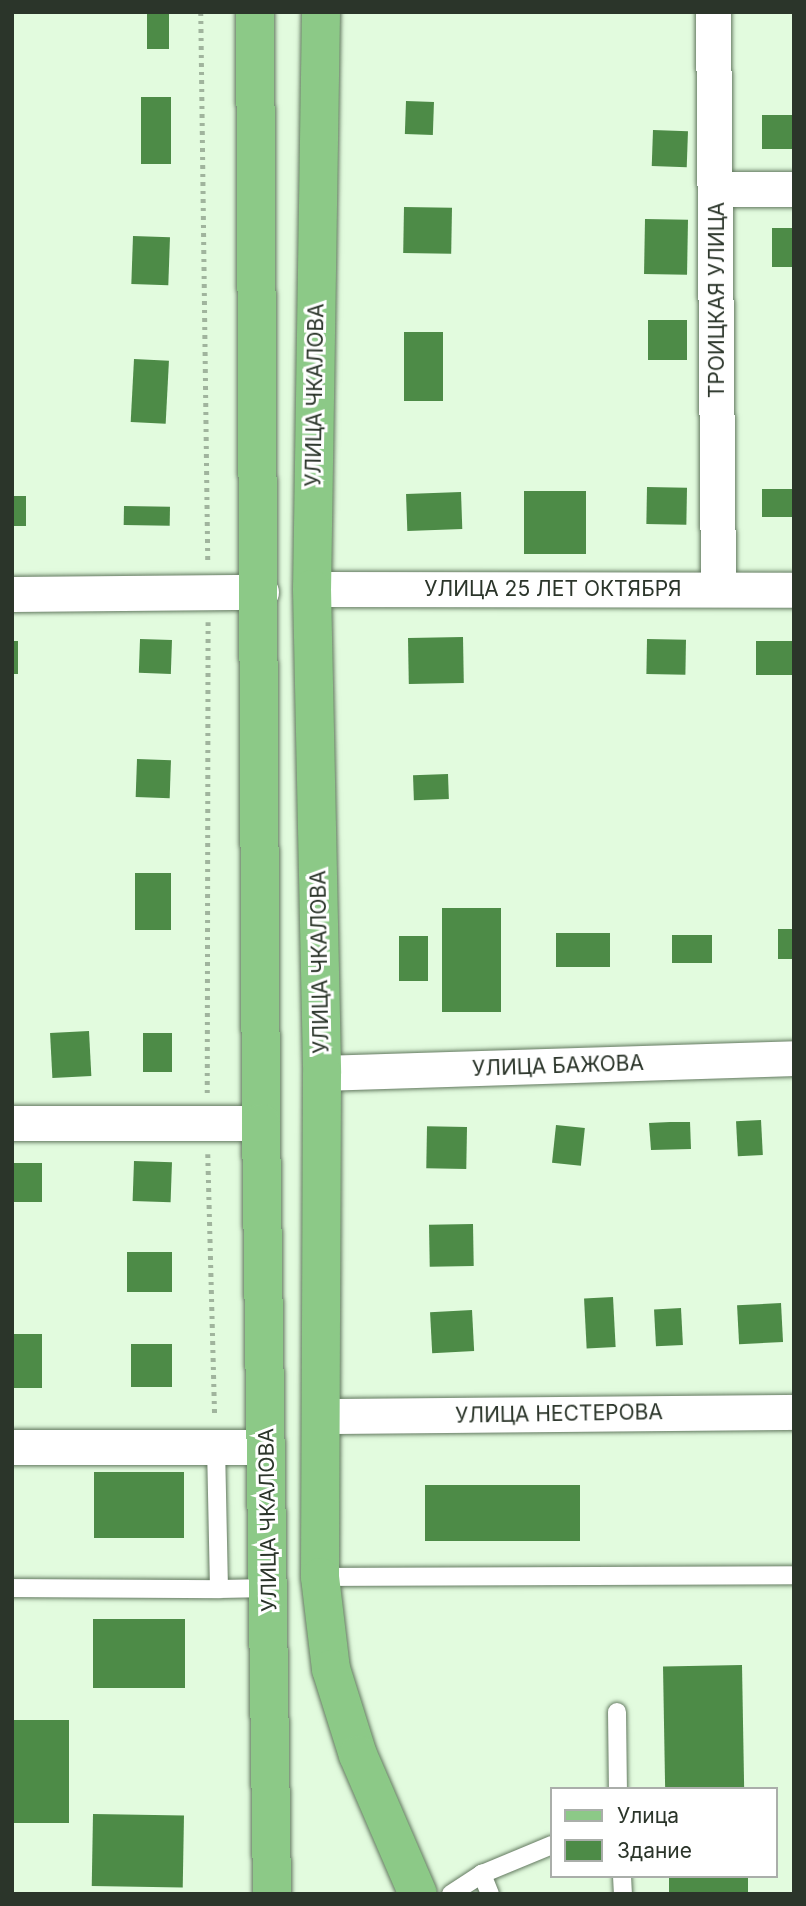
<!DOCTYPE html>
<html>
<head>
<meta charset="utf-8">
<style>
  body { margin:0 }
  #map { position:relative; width:806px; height:1906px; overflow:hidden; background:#e2fbde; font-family:Inter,sans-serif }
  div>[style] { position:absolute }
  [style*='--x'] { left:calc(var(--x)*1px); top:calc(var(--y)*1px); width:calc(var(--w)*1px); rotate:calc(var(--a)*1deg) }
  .building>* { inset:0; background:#4d8b47; transform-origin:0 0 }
  .path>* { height:4.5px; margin-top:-2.25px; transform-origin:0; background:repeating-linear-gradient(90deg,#a0b49d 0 3.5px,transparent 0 8.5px) }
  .roads { filter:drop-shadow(0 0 2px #637960) drop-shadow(0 0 2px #637960) }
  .lane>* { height:18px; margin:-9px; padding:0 9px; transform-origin:9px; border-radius:9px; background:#fff }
  .street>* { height:35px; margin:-17.5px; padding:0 17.5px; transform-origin:17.5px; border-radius:17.5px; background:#fff }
  .primary>* { height:38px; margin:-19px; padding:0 19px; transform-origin:19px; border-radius:19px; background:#8cc987 }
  span { translate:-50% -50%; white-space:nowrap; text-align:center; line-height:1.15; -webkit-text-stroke:6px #fff; paint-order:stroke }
  .street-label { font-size:21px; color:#2b352a }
  .frame { position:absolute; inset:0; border:14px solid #2b352a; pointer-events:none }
  .legend { position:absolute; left:550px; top:1787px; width:228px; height:91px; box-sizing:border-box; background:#fff; border:2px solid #aaaeaa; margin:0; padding:9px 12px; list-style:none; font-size:21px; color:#2b352a }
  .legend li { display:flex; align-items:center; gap:14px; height:35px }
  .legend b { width:35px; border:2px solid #aaaeaa }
</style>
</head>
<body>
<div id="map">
  <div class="building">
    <i style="left:147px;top:12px;width:22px;height:37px"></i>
    <i style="left:141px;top:97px;width:30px;height:67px"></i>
    <i style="left:406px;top:101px;width:28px;height:33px;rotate:2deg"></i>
    <i style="left:794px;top:115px;width:34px;height:32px;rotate:90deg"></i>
    <i style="left:653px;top:130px;width:35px;height:36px;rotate:2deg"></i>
    <i style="left:404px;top:207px;width:48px;height:46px;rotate:1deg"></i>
    <i style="left:645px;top:219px;width:43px;height:55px;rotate:1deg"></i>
    <i style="left:772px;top:228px;width:22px;height:39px"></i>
    <i style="left:133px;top:236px;width:37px;height:48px;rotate:2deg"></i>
    <i style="left:648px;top:320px;width:39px;height:40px"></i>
    <i style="left:404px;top:332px;width:39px;height:69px"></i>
    <i style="left:134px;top:359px;width:35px;height:63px;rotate:3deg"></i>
    <i style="left:647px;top:487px;width:40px;height:37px;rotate:1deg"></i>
    <i style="left:762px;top:489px;width:32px;height:28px"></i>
    <i style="left:586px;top:491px;width:63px;height:62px;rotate:90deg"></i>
    <i style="left:461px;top:492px;width:37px;height:55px;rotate:88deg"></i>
    <i style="left:12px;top:496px;width:14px;height:30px"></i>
    <i style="left:124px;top:506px;width:46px;height:19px;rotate:1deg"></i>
    <i style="left:463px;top:637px;width:46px;height:55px;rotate:89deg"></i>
    <i style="left:647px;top:639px;width:39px;height:35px;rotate:1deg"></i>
    <i style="left:172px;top:640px;width:34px;height:32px;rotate:92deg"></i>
    <i style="left:12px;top:641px;width:6px;height:33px"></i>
    <i style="left:794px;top:641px;width:34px;height:38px;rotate:90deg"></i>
    <i style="left:137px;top:759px;width:34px;height:38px;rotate:2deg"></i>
    <i style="left:448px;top:774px;width:25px;height:35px;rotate:88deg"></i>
    <i style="left:135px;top:873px;width:36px;height:57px"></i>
    <i style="left:442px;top:908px;width:59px;height:104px"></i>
    <i style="left:778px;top:929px;width:16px;height:30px"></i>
    <i style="left:556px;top:933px;width:54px;height:34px"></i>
    <i style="left:712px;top:935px;width:28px;height:40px;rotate:90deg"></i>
    <i style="left:428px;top:936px;width:45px;height:29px;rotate:90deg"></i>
    <i style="left:89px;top:1031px;width:45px;height:39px;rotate:87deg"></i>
    <i style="left:143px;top:1033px;width:29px;height:39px"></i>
    <i style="left:761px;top:1120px;width:35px;height:25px;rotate:87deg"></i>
    <i style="clip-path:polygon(670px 1122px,690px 1122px,691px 1149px,651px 1150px,649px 1123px)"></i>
    <i style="left:556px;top:1125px;width:29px;height:38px;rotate:6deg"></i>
    <i style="left:467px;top:1127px;width:42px;height:40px;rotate:91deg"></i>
    <i style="left:134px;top:1161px;width:38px;height:40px;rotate:2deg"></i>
    <i style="left:12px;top:1163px;width:30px;height:39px"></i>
    <i style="left:473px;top:1224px;width:42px;height:44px;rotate:89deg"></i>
    <i style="left:127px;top:1252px;width:45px;height:40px"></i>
    <i style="left:613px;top:1297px;width:50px;height:29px;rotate:87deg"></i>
    <i style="left:781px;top:1303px;width:39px;height:44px;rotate:87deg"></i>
    <i style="left:681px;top:1308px;width:37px;height:27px;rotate:87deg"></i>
    <i style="left:472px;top:1310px;width:41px;height:42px;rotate:87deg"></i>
    <i style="left:12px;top:1334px;width:30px;height:54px"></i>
    <i style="left:131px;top:1344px;width:41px;height:43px"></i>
    <i style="left:94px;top:1472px;width:90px;height:66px"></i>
    <i style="left:425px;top:1485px;width:155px;height:56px"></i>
    <i style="left:93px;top:1619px;width:92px;height:69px"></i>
    <i style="left:742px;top:1665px;width:124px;height:79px;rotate:89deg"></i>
    <i style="left:12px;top:1720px;width:57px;height:103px"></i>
    <i style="left:93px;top:1814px;width:91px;height:72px;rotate:1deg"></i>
    <i style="left:669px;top:1876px;width:79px;height:18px"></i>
  </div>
  <div class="path">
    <i style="--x:201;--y:12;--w:549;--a:89.27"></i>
    <i style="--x:207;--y:1093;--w:471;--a:-89.9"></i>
    <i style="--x:208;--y:1154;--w:261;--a:88.5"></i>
  </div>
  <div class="roads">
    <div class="lane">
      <i style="--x:320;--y:1577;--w:474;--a:-0.2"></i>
      <i style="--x:12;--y:1588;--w:207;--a:0.3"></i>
      <i style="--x:219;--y:1589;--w:142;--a:-91.2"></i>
      <i style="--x:219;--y:1589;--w:51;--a:-1.1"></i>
      <i style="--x:617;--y:1712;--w:77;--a:89.3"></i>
      <i style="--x:622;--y:1876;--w:18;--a:87"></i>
      <i style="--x:451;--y:1894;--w:37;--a:-33"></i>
      <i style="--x:490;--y:1894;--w:22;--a:-112"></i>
      <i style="--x:482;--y:1874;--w:76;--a:-22.5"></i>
    </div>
    <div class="street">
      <i style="--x:713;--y:12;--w:577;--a:89.5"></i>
      <i style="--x:717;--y:189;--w:77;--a:0"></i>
      <i style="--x:312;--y:589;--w:482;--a:0.1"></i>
      <i style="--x:12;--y:594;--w:249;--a:-0.5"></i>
      <i style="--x:322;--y:1073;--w:472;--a:-1.8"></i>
      <i style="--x:12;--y:1123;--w:249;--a:0"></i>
      <i style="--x:324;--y:1416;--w:470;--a:-0.5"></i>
      <i style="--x:12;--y:1447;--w:254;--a:0"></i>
    </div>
    <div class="primary">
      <i style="--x:255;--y:12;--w:1111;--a:89.69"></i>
      <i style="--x:261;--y:1123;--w:771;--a:89.18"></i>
      <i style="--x:321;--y:12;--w:577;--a:90.89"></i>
      <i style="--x:312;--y:589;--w:484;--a:88.8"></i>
      <i style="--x:322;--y:1073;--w:504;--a:90.23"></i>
      <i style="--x:320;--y:1577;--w:93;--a:83.2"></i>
      <i style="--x:331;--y:1669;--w:90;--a:72.6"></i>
      <i style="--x:358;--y:1755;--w:151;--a:66.7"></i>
    </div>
  </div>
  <div class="street-label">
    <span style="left:717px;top:300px;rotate:-90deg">ТРОИЦКАЯ УЛИЦА</span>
    <span style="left:315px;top:395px;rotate:-89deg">УЛИЦА ЧКАЛОВА</span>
    <span style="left:553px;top:589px">УЛИЦА 25 ЛЕТ ОКТЯБРЯ</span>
    <span style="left:320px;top:962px;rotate:-91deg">УЛИЦА ЧКАЛОВА</span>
    <span style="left:558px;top:1066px;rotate:-2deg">УЛИЦА БАЖОВА</span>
    <span style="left:559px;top:1414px;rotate:-1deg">УЛИЦА НЕСТЕРОВА</span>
    <span style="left:268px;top:1520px;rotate:-91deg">УЛИЦА ЧКАЛОВА</span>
  </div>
  <div class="frame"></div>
  <ul class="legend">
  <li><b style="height:9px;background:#8cc987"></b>Улица</li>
  <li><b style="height:19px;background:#4d8b47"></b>Здание</li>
  </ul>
</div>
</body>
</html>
